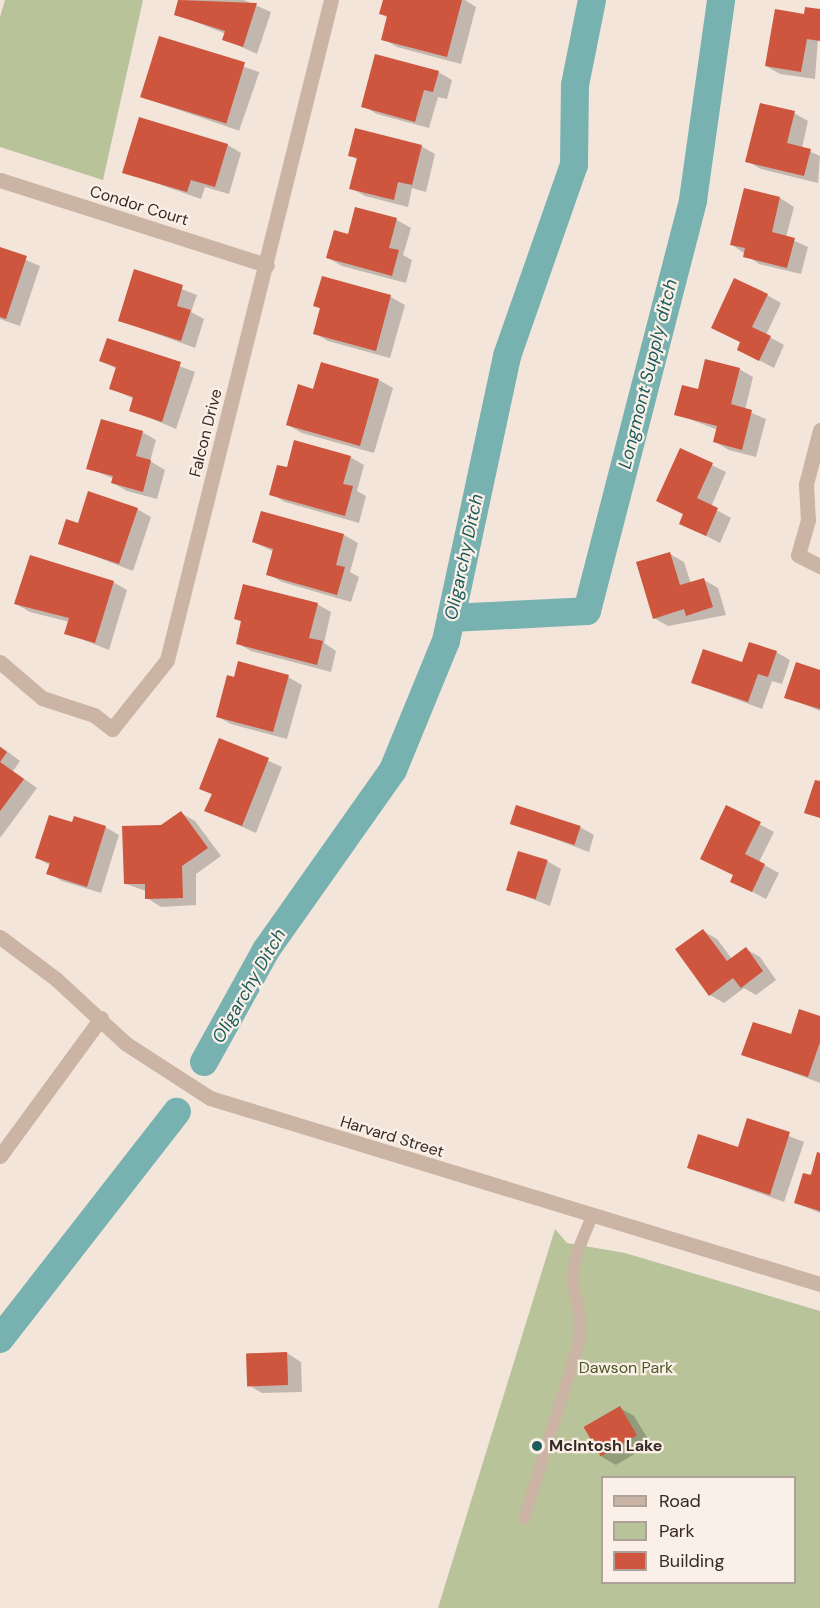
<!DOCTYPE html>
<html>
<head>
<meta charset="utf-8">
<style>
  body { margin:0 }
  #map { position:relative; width:820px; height:1608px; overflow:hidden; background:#f3e5da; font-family:"DM Sans",sans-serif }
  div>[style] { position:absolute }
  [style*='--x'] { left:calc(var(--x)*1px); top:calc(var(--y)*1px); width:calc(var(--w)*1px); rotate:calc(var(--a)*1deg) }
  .green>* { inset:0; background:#b8c399 }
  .shadow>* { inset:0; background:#0003; transform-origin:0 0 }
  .canal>* { height:28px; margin:-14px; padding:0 14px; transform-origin:14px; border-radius:14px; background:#77b2b0 }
  .building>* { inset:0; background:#ce553e; transform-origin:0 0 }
  .service>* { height:12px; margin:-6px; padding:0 6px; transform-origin:6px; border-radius:6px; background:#ccb4a5 }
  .minor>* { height:15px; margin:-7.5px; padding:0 7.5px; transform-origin:7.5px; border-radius:7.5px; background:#ccb4a5 }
  .tertiary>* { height:15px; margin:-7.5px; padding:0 7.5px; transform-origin:7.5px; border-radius:7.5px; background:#ccb4a5 }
  .dots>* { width:16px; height:16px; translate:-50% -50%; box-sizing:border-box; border:3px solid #fbf0e7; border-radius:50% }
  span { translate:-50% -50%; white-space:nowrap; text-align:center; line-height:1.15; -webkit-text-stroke:4.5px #fbf0e7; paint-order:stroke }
  .street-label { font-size:16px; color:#372b27 }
  .park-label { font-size:16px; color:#4a5729 }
  .poi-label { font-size:16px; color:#372b27; font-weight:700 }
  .left { translate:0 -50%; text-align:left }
  .water-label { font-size:18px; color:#1a5c5b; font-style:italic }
  .legend { position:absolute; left:601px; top:1476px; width:195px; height:108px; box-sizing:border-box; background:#fbf0e7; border:2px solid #ada19a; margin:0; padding:8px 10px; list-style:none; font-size:18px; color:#372b27 }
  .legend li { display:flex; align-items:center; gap:12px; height:30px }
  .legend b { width:30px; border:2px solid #ada19a }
</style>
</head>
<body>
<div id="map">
  <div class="green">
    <i style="clip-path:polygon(5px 0,143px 0,103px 180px,0 147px,0 17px)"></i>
    <i style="clip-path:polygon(evenodd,555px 1229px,567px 1243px,625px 1253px,820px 1311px,820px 1608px,438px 1608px,555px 1229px,602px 1478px,794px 1478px,794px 1582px,602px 1582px,602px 1478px)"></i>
  </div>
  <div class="shadow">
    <i style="clip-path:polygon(180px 0,244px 0,271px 12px,257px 54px,224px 39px,226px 34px,176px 14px)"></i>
    <i style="clip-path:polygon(385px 0,465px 0,476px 7px,461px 64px,397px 47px,383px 39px,388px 18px,381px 14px)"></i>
    <i style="clip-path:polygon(820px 11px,815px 79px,780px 74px,766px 66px,805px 15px)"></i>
    <i style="left:160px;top:38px;width:105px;height:62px;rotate:19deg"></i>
    <i style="clip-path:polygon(438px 72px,452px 80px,447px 99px,438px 97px,429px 128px,377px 114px,363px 106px)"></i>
    <i style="clip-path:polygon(794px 113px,808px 121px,802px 148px,820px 156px,818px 183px,761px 169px,747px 161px)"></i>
    <i style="clip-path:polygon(228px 145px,241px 153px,229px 194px,205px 187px,201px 199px,124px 172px)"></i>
    <i style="clip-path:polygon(421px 146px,435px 154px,426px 192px,412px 188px,408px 207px,365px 196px,351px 188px,358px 160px,350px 155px)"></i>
    <i style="clip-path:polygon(780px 198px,794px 207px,786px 237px,808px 247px,801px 274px,759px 264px,731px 244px)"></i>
    <i style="clip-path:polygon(356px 209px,397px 220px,411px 228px,403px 255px,412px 260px,406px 283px,342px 266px,328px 258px,349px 236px)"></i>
    <i style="clip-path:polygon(0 249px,40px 266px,20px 326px,0 319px)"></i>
    <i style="clip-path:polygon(135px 271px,197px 295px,191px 312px,204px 319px,195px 348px,119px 320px)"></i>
    <i style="clip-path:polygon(323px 278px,391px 297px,405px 305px,390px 358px,328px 341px,314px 333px,321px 309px,315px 306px)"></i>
    <i style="clip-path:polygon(767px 295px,781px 303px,766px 335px,784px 345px,774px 368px,739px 350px,742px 343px,713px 328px)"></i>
    <i style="clip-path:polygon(108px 339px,195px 372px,176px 429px,131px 410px,134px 399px,110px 388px,117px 369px,101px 361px)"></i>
    <i style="clip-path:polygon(322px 364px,379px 380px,393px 388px,374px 453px,302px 433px,288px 425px,314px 391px)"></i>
    <i style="clip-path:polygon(739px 369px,753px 377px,745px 410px,766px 419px,756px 457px,729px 450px,715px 442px,718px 430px,676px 414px,699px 391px)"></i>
    <i style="clip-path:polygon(142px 432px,156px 440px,150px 461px,165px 470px,157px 499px,127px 491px,113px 483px,114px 479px,88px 468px)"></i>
    <i style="clip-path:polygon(681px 450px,726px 472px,711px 507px,731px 518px,720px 543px,681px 523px,685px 515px,658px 501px)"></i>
    <i style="clip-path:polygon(350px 457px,364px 465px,357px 491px,366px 496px,359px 523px,285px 502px,271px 494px,288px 469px)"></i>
    <i style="clip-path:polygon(137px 509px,151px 517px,133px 571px,60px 543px,79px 525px)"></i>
    <i style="clip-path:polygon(262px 513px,344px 535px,358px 543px,350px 572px,359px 577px,351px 602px,282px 582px,268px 574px,274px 552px,254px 542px)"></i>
    <i style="clip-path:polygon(670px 554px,684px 562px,691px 584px,704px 580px,718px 588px,726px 615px,668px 626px,654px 618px)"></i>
    <i style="clip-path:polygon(113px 582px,127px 590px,109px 650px,66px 633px,70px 622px,30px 612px,16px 604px)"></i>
    <i style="clip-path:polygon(317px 604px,331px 612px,324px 643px,336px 651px,331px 672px,251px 651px,237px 643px,242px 622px,235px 618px)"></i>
    <i style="clip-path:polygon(776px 652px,790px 660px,782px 684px,772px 681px,762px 709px,693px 683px)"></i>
    <i style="clip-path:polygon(820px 671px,820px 711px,786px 697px)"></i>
    <i style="clip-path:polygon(288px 677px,302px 685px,287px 739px,231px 724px,217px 716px,235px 678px)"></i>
    <i style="clip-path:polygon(220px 739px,282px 767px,256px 833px,206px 811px,213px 795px,200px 788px)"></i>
    <i style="clip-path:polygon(0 746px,20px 761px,13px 771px,37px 788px,0 838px)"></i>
    <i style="clip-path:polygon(727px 807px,774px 832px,759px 862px,779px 873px,766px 899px,732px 881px,734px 875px)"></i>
    <i style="clip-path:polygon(181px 813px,195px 821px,221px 856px,196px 874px,196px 905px,161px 907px,147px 898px,146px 891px,126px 884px,162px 826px)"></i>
    <i style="clip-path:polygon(512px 823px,580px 827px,594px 835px,589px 852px)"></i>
    <i style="clip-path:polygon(73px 824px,105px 827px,119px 835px,101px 893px,62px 881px,48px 873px,51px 866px,37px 858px)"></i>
    <i style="clip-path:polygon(547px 861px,561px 869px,550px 906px,507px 889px)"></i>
    <i style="clip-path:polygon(703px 931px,717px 939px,732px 959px,746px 949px,760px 957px,776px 980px,756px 995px,744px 988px,724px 1003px,710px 995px)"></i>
    <i style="clip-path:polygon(820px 1018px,820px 1083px,743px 1054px,792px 1036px)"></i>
    <i style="clip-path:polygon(748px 1120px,804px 1142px,784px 1202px,689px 1167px,739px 1149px)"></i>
    <i style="clip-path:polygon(820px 1155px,820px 1213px,796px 1203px)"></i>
    <i style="clip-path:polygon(287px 1353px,301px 1362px,302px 1392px,262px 1393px,248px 1385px)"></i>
    <i style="clip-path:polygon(620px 1408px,634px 1416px,651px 1444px,616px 1465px,602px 1457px)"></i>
  </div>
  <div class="canal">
    <i style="--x:451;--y:618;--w:136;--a:-2.9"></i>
    <i style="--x:587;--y:611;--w:424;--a:-75.5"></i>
    <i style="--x:693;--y:200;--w:202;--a:-82"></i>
    <i style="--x:204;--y:1062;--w:128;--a:-61"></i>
    <i style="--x:266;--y:950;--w:220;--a:-54.8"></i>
    <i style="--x:393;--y:770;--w:139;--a:-67.7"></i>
    <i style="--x:446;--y:641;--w:291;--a:-77.9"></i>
    <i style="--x:507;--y:356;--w:202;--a:-70.7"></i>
    <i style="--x:574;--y:165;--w:80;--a:-89.3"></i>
    <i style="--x:575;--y:85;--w:87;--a:-78.7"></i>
    <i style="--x:0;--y:1339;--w:288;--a:-52.1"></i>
  </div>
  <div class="building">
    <i style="clip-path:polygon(178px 0,257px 3px,243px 47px,222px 40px,225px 31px,174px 15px)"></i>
    <i style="clip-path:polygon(383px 0,462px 0,447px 57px,381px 40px,387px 16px,379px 14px)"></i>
    <i style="clip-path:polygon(805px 7px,820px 9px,820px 41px,807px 39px,801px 72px,765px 66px,775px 9px,804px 14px)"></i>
    <i style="left:159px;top:36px;width:90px;height:64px;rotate:17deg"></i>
    <i style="clip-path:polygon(375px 54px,439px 71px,433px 92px,424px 90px,415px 122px,361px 107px)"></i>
    <i style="clip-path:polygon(760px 103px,795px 111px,787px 143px,811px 149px,804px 176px,745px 162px)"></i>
    <i style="clip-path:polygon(139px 117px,228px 144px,215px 187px,191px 180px,187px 192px,122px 173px)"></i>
    <i style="clip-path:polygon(355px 128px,422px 145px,412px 185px,398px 182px,394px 200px,349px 189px,357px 158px,348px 156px)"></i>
    <i style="clip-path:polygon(744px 188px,780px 197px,772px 232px,795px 238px,787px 268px,743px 257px,745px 248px,730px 245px)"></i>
    <i style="clip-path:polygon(355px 207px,397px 218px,389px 248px,399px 250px,392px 276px,326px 258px,334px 230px,348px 234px)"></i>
    <i style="clip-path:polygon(0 247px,27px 256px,6px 319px,0 317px)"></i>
    <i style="clip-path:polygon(134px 269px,183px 285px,177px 306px,191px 310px,181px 341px,118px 321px)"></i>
    <i style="clip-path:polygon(322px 276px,391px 295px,376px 351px,313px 334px,320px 308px,313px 306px)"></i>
    <i style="clip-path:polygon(734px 278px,768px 294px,752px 327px,771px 336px,759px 361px,737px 350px,740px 342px,711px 328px)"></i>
    <i style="clip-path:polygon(107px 338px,181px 362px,162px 422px,129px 411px,133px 397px,109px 389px,116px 367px,99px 361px)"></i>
    <i style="clip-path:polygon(705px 359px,740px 368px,731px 404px,752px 410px,742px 450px,713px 442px,717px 426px,674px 415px,682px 385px,698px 389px)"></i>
    <i style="clip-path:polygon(321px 362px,379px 379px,360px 446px,286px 425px,298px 384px,313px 389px)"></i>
    <i style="clip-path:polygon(101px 419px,143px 431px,136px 456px,151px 460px,143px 492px,111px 483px,113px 476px,86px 469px)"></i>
    <i style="clip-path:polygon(294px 440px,351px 456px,343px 484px,353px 486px,345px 516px,269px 495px,277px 465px,287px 467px)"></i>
    <i style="clip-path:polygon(680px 448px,713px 463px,697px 498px,718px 508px,706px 536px,679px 524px,683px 514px,656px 501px)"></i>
    <i style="clip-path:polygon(88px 491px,138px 508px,119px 564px,58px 544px,66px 519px,78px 523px)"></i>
    <i style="clip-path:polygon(261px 511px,344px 534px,336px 565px,345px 567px,337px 595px,266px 575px,273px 549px,252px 542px)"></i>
    <i style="clip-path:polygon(670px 552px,680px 585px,704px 578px,713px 607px,686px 616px,684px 609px,653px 619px,636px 562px)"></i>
    <i style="clip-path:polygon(30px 555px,114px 581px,95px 643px,64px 634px,69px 618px,14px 604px)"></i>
    <i style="clip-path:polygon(243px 584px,318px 603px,309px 638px,323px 641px,317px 665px,236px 644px,241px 621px,234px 619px)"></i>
    <i style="clip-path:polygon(749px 642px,777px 651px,768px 677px,758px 674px,748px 702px,691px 683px,703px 649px,742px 662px)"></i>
    <i style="clip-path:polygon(238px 661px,289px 675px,273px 732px,216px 717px,227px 675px,234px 677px)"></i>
    <i style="clip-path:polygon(796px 662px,820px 670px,820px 709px,784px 698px)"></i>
    <i style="clip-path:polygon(219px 738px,269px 758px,242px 826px,204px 811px,212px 794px,199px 789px)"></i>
    <i style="clip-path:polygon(0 747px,7px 752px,0 762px,24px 779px,0 811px)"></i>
    <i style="clip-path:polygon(815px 780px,820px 781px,820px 818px,804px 813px)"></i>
    <i style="left:516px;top:805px;width:68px;height:20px;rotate:18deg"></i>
    <i style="clip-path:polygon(726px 805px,761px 822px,745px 854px,765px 864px,752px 892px,730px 882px,733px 875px,700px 859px)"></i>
    <i style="clip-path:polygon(181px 811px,208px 848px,182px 866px,183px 898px,145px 899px,145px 884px,124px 884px,122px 826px,161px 825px)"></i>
    <i style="clip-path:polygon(49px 815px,72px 822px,74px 816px,106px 826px,87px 887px,46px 874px,50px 863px,35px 858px)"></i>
    <i style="left:518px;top:851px;width:31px;height:41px;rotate:17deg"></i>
    <i style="clip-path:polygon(703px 929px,727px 961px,746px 947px,763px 971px,741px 988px,733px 978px,709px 996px,675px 949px)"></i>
    <i style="clip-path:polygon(799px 1009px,820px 1016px,820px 1042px,808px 1077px,741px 1055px,753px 1022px,791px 1034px)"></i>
    <i style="clip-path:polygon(747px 1118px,790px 1132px,770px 1195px,687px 1168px,698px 1134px,738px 1147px)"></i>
    <i style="clip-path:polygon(817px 1152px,820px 1153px,820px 1211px,794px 1203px,803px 1173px,811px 1175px)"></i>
    <i style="left:287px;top:1352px;width:33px;height:41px;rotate:88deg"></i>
    <i style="left:620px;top:1406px;width:34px;height:42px;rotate:60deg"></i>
  </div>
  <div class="service">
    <i style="--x:524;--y:1519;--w:189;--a:-72.7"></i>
    <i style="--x:580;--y:1339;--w:22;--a:-90"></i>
    <i style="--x:580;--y:1317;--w:38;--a:-102"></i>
    <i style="--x:572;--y:1280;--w:27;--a:-80"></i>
    <i style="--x:577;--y:1253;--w:40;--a:-68"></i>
  </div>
  <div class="minor">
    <i style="--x:0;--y:180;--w:280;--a:17.7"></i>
    <i style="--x:820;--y:430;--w:56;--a:104.5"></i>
    <i style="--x:806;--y:484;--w:36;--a:87"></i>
    <i style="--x:808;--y:520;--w:36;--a:106"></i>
    <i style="--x:798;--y:555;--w:25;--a:27"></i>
    <i style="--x:0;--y:662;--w:55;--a:40.6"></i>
    <i style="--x:42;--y:698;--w:55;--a:18.1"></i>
    <i style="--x:94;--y:715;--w:23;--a:38"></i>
    <i style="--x:112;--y:729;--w:88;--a:-51.4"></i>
    <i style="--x:167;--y:660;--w:680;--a:-76.05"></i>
    <i style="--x:0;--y:1156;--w:171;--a:-53.8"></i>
  </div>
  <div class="tertiary">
    <i style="--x:0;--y:937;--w:70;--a:36.9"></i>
    <i style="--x:56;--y:979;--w:94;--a:42.8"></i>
    <i style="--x:125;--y:1043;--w:101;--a:32.9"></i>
    <i style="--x:210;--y:1098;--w:638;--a:16.96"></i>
  </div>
  <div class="dots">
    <i style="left:537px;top:1446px;background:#1a5c5b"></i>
  </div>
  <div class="street-label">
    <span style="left:139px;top:206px;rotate:17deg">Condor Court</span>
    <span style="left:206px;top:433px;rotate:-76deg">Falcon Drive</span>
    <span style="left:392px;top:1137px;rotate:17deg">Harvard Street</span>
  </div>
  <div class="park-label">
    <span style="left:626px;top:1368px">Dawson Park</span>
  </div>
  <div class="poi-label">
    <span class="left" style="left:549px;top:1446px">McIntosh Lake</span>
  </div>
  <div class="water-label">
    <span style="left:648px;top:374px;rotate:-76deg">Longmont Supply ditch</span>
    <span style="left:464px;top:557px;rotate:-78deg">Oligarchy Ditch</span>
    <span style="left:249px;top:986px;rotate:-60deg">Oligarchy Ditch</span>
  </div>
  <ul class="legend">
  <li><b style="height:8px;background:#ccb4a5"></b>Road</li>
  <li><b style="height:16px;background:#b8c399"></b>Park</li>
  <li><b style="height:16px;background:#ce553e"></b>Building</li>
  </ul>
</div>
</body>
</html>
